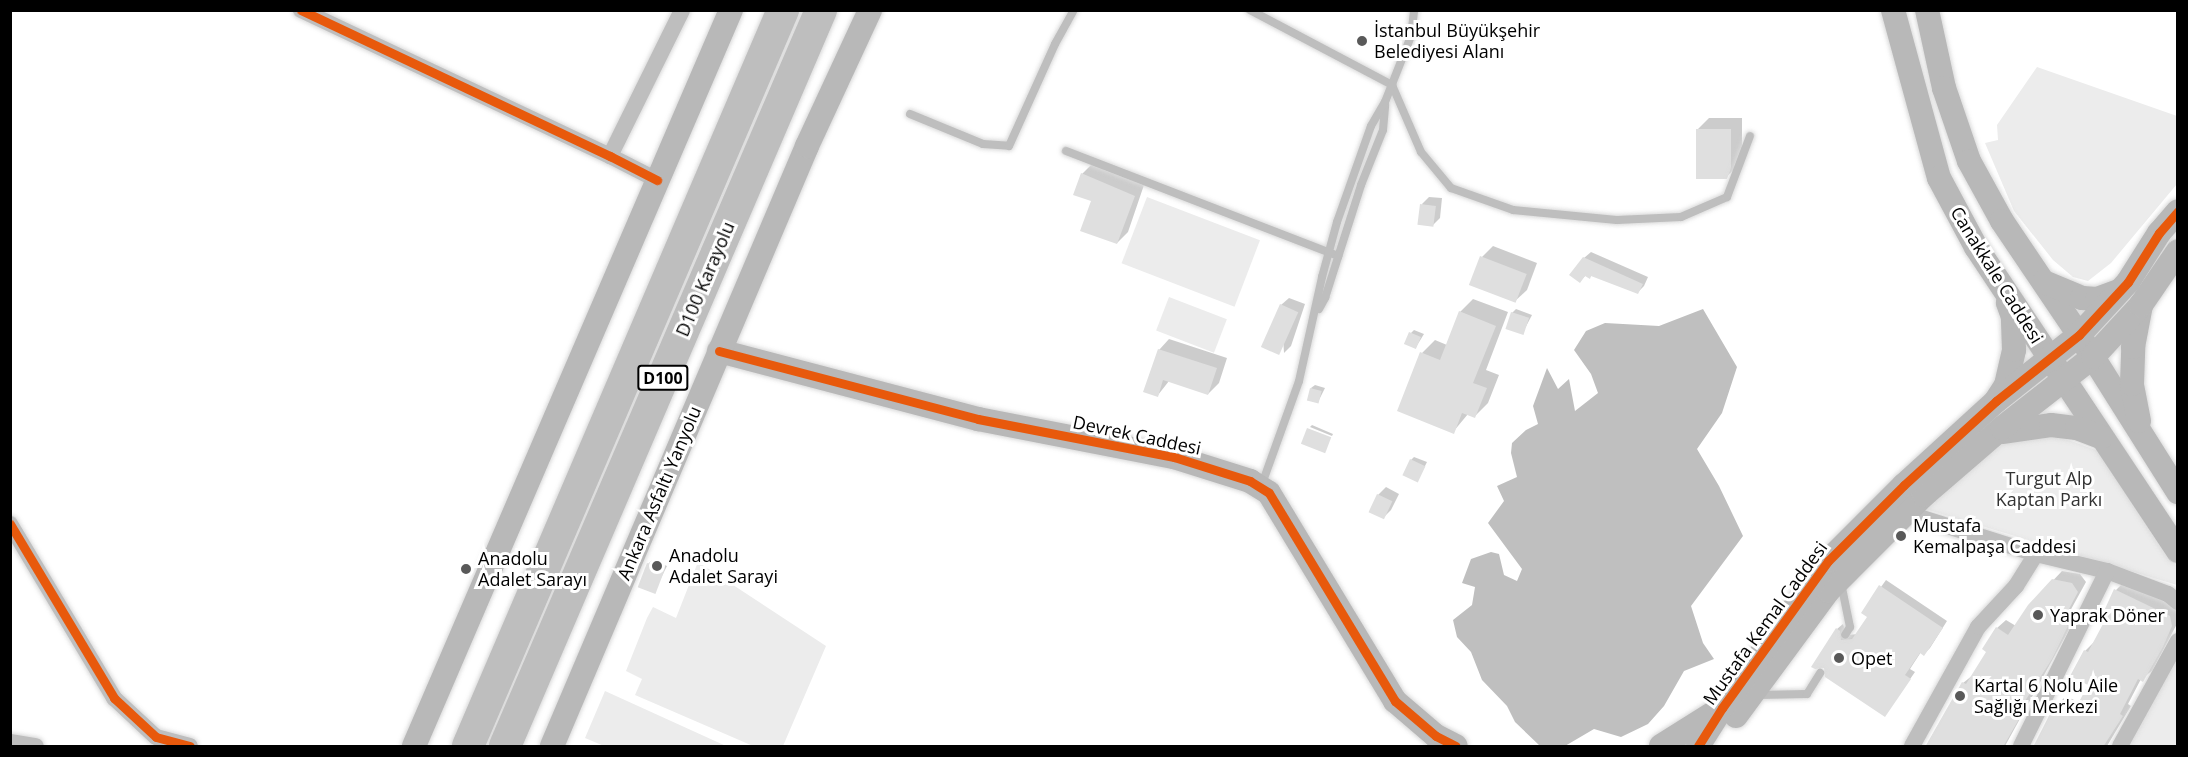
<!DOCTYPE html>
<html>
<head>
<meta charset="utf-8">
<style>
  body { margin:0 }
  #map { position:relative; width:2188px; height:757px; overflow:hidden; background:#fff; font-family:"Open Sans",sans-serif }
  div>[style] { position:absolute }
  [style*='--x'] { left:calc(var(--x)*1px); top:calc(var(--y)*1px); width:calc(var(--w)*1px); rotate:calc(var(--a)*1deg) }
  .green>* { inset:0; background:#ececec; transform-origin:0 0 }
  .water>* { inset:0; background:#bfbfbf }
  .shadow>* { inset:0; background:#0003 }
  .building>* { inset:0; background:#dfdfdf; transform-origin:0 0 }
  .roads { filter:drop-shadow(0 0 2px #dbdbdb) drop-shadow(0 0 2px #dbdbdb) }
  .lane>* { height:8px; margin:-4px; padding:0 4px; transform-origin:4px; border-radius:4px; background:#bebebe }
  .street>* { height:16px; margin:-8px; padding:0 8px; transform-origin:8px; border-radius:8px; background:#bebebe }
  .secondary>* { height:24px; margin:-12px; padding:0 12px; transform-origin:12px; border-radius:12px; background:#b8b8b8 }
  .highway>* { height:32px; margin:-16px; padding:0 16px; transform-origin:16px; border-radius:16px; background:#bebebe }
  .cycleway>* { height:9px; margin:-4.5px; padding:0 4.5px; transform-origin:4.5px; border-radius:4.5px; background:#e8590c }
  .dots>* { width:16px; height:16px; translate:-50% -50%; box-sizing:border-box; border:3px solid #fff; border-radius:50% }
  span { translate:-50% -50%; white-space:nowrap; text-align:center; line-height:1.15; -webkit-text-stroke:6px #fff; paint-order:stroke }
  .shield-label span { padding:2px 4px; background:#fff; border:2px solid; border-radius:4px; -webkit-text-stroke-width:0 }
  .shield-label { font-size:16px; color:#000; font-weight:700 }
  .poi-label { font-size:18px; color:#000 }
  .left { translate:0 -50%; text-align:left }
  .street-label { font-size:18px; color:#000 }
  .park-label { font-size:18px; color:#333 }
  .frame { position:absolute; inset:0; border:12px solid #000; pointer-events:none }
</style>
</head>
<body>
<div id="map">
  <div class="green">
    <i style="clip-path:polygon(2037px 67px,2177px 116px,2177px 184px,2111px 263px,2088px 281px,2073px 277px,2053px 260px,2014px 211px,1985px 143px,1998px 140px,1997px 125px)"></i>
    <i style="left:1147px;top:197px;width:121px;height:71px;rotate:21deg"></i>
    <i style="left:1169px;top:297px;width:62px;height:36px;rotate:21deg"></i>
    <i style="clip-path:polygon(2026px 436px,2063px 438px,2101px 452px,2177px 567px,2177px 585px,1922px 508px,1983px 446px)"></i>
    <i style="clip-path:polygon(698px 562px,826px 646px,783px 746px,753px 746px,635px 695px,642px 679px,626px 671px,647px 618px,653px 607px,676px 618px)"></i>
    <i style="clip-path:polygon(2177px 652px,2177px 746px,2125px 746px)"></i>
    <i style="clip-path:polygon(605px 691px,726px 746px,604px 746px,585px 738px)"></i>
  </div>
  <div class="water">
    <i style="clip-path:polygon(1703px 309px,1737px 367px,1722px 413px,1697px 449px,1719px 486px,1743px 536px,1691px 606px,1703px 643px,1714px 659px,1684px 671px,1664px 706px,1648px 724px,1621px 737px,1594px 729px,1565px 746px,1540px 746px,1515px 722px,1507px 706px,1482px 680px,1471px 652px,1457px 637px,1453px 620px,1472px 605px,1475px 587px,1462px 583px,1471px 559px,1491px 552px,1499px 554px,1504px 575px,1517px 581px,1522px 569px,1488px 523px,1504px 501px,1497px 486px,1517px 477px,1511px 453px,1512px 443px,1526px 430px,1538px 424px,1533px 406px,1547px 368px,1558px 389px,1569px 379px,1575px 411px,1598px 393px,1591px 374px,1574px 350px,1586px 331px,1605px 323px,1659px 326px)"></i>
  </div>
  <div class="shadow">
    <i style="clip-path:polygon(1709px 118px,1742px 118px,1742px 155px,1738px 166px,1726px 177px,1698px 129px)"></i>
    <i style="clip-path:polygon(1093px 163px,1105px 168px,1104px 170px,1144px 185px,1128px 232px,1117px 243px,1093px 200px,1082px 174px)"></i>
    <i style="clip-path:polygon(1429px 197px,1442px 198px,1440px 218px,1433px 225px,1422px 204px)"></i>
    <i style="clip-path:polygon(1493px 246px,1537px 263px,1527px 290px,1515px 301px,1482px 257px)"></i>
    <i style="clip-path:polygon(1591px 252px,1648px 277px,1644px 286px,1638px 292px,1592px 275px,1590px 277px,1586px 275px,1580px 281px,1584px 258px)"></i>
    <i style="clip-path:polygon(1289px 298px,1305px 304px,1291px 346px,1284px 353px,1281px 305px)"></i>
    <i style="clip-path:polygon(1473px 299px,1508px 312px,1486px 370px,1499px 375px,1488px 403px,1474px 417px,1468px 414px,1453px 432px,1422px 353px,1435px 340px,1447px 345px,1460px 312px)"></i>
    <i style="clip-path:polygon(1516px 309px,1532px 315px,1522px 334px,1512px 313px)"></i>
    <i style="clip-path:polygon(1414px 330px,1424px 334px,1416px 347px,1411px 333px)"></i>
    <i style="clip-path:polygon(1169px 339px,1227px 358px,1219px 383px,1208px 394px,1169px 381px,1158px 395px,1159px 350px)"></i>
    <i style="clip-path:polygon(1315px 385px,1325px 388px,1318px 402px,1311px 388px)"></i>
    <i style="clip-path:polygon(1312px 425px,1333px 434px,1332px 436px,1310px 427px)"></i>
    <i style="clip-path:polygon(1414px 457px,1427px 462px,1418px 480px,1411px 460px)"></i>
    <i style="clip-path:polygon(1386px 487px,1399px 494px,1391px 510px,1383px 518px,1370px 511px,1378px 495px)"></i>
    <i style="clip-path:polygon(652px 560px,667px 566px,654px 592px,648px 564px)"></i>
    <i style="clip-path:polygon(2062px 571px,2080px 574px,2086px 582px,2069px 613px,2076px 617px,2005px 746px,1927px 746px,1963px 683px,1973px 675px,1988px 651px,1997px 628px,2006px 620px,2016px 626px,2029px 606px)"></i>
    <i style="clip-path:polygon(1886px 580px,1947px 621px,1930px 648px,1924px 654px,1921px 652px,1910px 669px,1915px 672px,1885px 715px,1827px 676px,1837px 629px,1843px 624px,1847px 635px,1858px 634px,1869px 617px,1863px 612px)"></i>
    <i style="clip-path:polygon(2125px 581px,2178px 606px,2178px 622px,2152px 671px,2141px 679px,2128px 704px,2131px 706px,2107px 746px,2035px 746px,2057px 705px,2066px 696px,2080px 703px,2090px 684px,2085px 651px,2094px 642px,2105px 624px,2116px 590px)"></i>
  </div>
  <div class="building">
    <i style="clip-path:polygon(1696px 129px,1731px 129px,1731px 168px,1727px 179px,1696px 179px)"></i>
    <i style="clip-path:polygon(1081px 173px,1135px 196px,1117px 244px,1080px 231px,1091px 201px,1073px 195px)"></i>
    <i style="left:1420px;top:204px;width:16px;height:21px;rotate:7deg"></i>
    <i style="left:1480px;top:256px;width:50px;height:31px;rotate:21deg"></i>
    <i style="clip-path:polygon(1583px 257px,1643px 284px,1638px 294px,1591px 276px,1590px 279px,1585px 276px,1580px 283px,1569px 275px)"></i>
    <i style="left:1280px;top:304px;width:20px;height:47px;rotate:24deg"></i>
    <i style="clip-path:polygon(1459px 311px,1496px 326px,1473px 383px,1487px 388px,1475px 418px,1462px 413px,1454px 434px,1397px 411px,1420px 352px,1440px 360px)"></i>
    <i style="left:1511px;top:312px;width:19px;height:18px;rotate:18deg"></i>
    <i style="left:1409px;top:332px;width:13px;height:13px;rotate:23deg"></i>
    <i style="clip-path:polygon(1158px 349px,1217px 368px,1208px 395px,1163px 380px,1158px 397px,1143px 392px)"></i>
    <i style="left:1310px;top:388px;width:12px;height:13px;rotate:14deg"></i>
    <i style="left:1307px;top:428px;width:26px;height:17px;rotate:21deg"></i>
    <i style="left:1410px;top:459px;width:17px;height:18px;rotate:25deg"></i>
    <i style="left:1377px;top:494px;width:17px;height:20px;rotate:25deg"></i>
    <i style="left:647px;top:563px;width:19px;height:26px;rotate:21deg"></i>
    <i style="clip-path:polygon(2052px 579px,2072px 583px,2078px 592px,2062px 622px,2068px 626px,2052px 659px,2018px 712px,2022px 714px,2003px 747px,1925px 747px,1962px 682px,1966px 684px,1986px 652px,1982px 649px,1996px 627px,2008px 635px,2028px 605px)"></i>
    <i style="clip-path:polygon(1879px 585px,1943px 628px,1924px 656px,1920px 653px,1905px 675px,1911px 679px,1885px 717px,1825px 677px,1824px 668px,1815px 669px,1811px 667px,1836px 628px,1840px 631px,1841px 640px,1852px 639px,1867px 617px,1861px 613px)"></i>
    <i style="clip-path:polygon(2114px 589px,2170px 616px,2172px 626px,2163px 647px,2143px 682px,2138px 679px,2120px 714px,2123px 716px,2103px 747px,2033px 747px,2055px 704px,2073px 713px,2088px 685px,2070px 676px,2084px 650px,2088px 652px,2103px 624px,2099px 622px)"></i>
  </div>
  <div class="roads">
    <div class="lane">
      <i style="--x:1250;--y:10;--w:161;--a:27.8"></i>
      <i style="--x:1392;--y:85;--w:73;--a:66.6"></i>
      <i style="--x:1421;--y:152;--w:47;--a:50.2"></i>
      <i style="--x:1451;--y:188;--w:66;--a:19.5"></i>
      <i style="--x:1513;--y:210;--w:104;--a:5.5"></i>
      <i style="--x:1617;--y:220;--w:64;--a:-2.7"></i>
      <i style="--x:1681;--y:217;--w:50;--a:-23.5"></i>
      <i style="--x:1727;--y:197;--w:65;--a:-69.3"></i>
      <i style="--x:910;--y:114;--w:79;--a:22.3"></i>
      <i style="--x:983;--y:144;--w:26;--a:4"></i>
      <i style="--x:1009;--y:146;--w:112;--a:-65.7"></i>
      <i style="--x:1055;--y:44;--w:39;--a:-61"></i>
      <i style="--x:1066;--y:151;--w:292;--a:21.1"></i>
      <i style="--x:1319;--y:309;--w:13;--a:-61"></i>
      <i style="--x:1325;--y:298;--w:119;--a:-72.3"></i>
      <i style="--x:1361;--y:185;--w:59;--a:-68.2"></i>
      <i style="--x:1383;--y:130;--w:25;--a:-85"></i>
      <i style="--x:1262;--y:484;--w:109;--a:-70.2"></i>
      <i style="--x:1299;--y:381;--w:107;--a:-77.5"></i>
      <i style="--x:1322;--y:277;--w:57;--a:-74.7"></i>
      <i style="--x:1337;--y:222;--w:102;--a:-70.5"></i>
      <i style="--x:1371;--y:126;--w:28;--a:-60"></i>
      <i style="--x:1385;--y:102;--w:71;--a:-68.5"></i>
      <i style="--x:1411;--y:36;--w:26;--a:-83"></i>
      <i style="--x:1841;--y:583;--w:45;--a:78.4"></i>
      <i style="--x:1850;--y:627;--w:9;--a:122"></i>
      <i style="--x:1758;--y:695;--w:49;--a:-1.2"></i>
      <i style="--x:1807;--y:694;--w:25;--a:-58"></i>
    </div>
    <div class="street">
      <i style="--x:301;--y:10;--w:342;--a:25.3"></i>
      <i style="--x:610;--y:156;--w:53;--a:27.1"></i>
      <i style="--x:610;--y:156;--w:163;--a:-63.7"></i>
      <i style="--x:1906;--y:513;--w:136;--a:17.5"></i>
      <i style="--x:2036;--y:554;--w:73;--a:13.5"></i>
      <i style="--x:2107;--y:571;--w:65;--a:20.7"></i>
      <i style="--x:2168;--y:594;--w:13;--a:39"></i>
      <i style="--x:10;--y:524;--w:203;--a:59.1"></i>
      <i style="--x:114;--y:698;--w:57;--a:42.9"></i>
      <i style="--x:156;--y:737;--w:35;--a:15"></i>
      <i style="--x:10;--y:742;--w:26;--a:9"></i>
      <i style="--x:1912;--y:746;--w:136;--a:-61"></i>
      <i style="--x:1978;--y:627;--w:56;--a:-47.2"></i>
      <i style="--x:2016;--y:586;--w:38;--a:-58"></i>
      <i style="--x:2021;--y:746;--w:195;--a:-63.8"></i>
      <i style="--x:2120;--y:746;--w:120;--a:-61.1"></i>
    </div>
    <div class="secondary">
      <i style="--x:1893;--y:10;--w:174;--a:74.7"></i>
      <i style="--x:1939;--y:178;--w:78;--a:61.8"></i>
      <i style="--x:1976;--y:247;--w:365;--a:56.4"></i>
      <i style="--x:1927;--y:10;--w:80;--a:77.7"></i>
      <i style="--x:1944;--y:88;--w:77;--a:71.1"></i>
      <i style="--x:1969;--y:161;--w:68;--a:61.2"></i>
      <i style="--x:2002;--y:221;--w:138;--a:56"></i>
      <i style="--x:2079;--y:335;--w:186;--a:57.8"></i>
      <i style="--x:2044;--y:282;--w:41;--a:22.8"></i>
      <i style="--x:2082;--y:298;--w:15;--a:4"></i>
      <i style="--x:2097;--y:299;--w:23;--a:-20"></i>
      <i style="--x:719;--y:351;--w:268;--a:14.7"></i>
      <i style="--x:978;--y:419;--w:200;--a:11"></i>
      <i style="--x:1174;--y:457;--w:80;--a:17.5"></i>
      <i style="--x:1250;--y:481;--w:22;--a:32"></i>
      <i style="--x:1269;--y:493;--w:243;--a:58.8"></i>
      <i style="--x:1395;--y:701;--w:54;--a:40.5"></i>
      <i style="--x:1436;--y:736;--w:22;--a:27"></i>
      <i style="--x:1997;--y:399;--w:17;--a:-57"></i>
      <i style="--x:2006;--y:385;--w:36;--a:-77"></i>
      <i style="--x:2014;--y:350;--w:33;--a:-92"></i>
      <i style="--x:2013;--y:317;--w:15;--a:-110"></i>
      <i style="--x:2139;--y:421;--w:38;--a:-101"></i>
      <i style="--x:2132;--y:384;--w:37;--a:-88"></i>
      <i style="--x:2133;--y:347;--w:43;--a:-79.2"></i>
      <i style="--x:2002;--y:432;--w:49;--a:-8.1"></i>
      <i style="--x:2051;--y:425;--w:26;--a:7"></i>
      <i style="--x:2077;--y:428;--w:26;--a:21"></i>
      <i style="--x:1736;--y:716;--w:155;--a:-53.6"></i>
      <i style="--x:1828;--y:591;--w:136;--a:-45"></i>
      <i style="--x:1924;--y:495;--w:103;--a:-40.7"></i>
      <i style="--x:2002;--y:428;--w:115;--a:-38"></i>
      <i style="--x:2093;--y:357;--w:71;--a:-47.3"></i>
      <i style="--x:2141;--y:305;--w:65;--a:-55.6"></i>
      <i style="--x:414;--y:746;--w:801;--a:-66.7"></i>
      <i style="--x:552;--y:746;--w:652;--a:-66.97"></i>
      <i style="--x:807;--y:146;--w:150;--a:-65.1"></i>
      <i style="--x:1661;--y:746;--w:64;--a:-32.2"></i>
      <i style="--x:1698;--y:746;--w:45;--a:-57.7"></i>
      <i style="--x:1722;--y:708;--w:181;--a:-54.2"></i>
      <i style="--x:1828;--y:561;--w:107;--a:-45"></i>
      <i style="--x:1904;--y:485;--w:125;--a:-42.4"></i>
      <i style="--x:1996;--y:401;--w:106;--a:-38.5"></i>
      <i style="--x:2079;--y:335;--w:72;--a:-47.2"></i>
      <i style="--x:2128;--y:282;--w:58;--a:-57.7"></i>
      <i style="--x:2159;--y:233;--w:29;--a:-49"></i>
    </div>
    <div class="highway">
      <i style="--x:468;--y:746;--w:801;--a:-66.83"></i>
      <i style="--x:505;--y:746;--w:801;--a:-66.76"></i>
    </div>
  </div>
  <div class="cycleway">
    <i style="--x:301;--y:10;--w:342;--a:25.3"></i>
    <i style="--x:610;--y:156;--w:53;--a:27.1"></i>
    <i style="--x:719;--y:351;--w:268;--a:14.7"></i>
    <i style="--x:978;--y:419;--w:200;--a:11"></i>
    <i style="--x:1174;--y:457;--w:80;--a:17.5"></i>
    <i style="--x:1250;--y:481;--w:22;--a:32"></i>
    <i style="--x:1269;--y:493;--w:243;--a:58.8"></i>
    <i style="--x:1395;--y:701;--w:54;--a:40.5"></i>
    <i style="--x:1436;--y:736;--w:22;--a:27"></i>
    <i style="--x:10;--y:524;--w:203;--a:59.1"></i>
    <i style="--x:114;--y:698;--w:57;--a:42.9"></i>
    <i style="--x:156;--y:737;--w:35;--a:15"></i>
    <i style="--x:1698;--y:746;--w:45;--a:-57.7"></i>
    <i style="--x:1722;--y:708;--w:181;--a:-54.2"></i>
    <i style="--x:1828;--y:561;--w:107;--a:-45"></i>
    <i style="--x:1904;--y:485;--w:125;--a:-42.4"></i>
    <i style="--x:1996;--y:401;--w:106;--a:-38.5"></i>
    <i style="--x:2079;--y:335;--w:72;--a:-47.2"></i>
    <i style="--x:2128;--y:282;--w:58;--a:-57.7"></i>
    <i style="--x:2159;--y:233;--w:29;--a:-49"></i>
  </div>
  <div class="dots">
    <i style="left:1362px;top:41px;background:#595959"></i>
    <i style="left:1901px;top:536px;background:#595959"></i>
    <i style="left:657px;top:566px;background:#595959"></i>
    <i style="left:466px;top:569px;background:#595959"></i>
    <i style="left:2038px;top:615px;background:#595959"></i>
    <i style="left:1839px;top:658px;background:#595959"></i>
    <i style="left:1960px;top:696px;background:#595959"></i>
  </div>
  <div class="shield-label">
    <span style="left:663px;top:378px">D100</span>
  </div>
  <div class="poi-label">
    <span class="left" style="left:1374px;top:41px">İstanbul Büyükşehir<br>Belediyesi Alanı</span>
    <span class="left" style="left:1913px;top:536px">Mustafa<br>Kemalpaşa Caddesi</span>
    <span class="left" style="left:669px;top:566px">Anadolu<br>Adalet Sarayi</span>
    <span class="left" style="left:478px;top:569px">Anadolu<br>Adalet Sarayı</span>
    <span class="left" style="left:2050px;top:615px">Yaprak Döner</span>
    <span class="left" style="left:1851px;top:658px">Opet</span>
    <span class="left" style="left:1974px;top:696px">Kartal 6 Nolu Aile<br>Sağlığı Merkezi</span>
  </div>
  <div class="street-label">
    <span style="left:1997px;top:275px;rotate:58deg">Canakkale Caddesi</span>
    <span style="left:705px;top:279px;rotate:-67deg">D100 Karayolu</span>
    <span style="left:1137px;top:435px;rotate:12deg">Devrek Caddesi</span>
    <span style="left:659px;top:493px;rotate:-67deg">Ankara Asfaltı Yanyolu</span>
    <span style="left:1765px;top:623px;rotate:-54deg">Mustafa Kemal Caddesi</span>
  </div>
  <div class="park-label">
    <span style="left:2049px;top:489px">Turgut Alp<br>Kaptan Parkı</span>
  </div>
  <div class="frame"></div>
</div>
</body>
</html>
